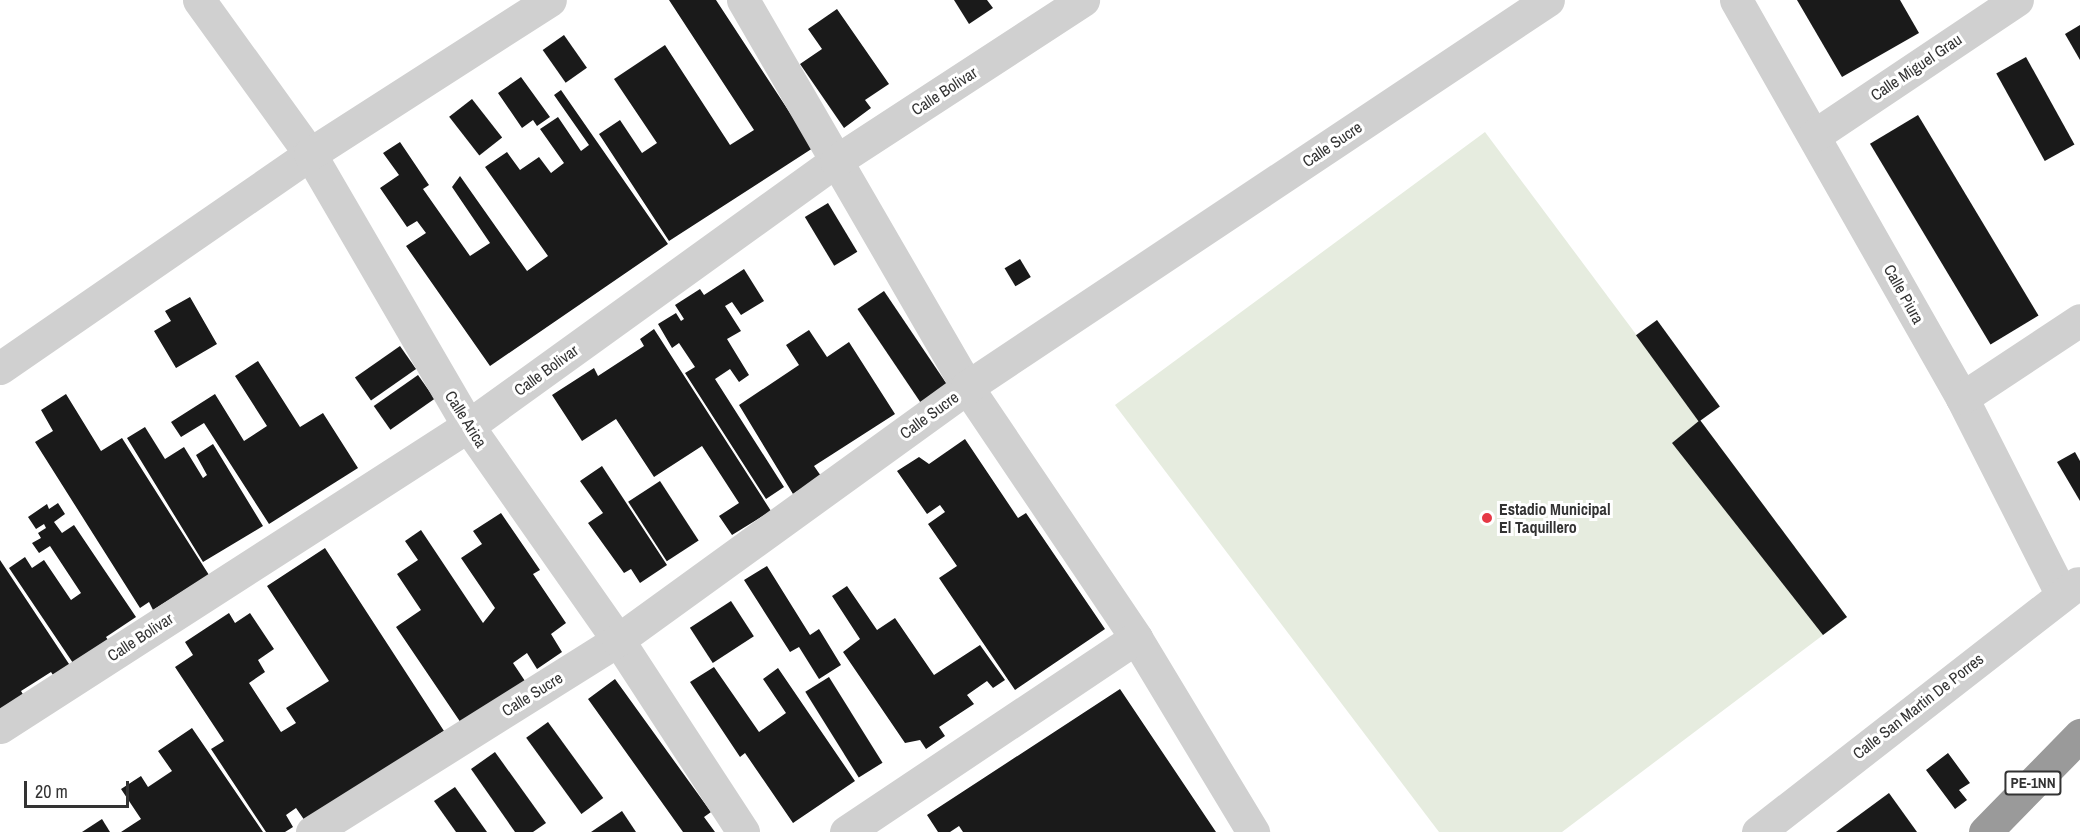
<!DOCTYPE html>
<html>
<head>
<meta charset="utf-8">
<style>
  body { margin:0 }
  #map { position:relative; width:2080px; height:832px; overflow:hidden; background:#fff; font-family:"Archivo Narrow",sans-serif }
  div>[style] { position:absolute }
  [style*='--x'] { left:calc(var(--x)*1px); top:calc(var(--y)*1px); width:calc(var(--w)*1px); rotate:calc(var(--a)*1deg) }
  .green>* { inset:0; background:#e6ecdf }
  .building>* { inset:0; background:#1a1a1a; transform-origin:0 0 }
  .street>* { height:33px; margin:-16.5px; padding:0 16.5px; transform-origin:16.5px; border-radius:16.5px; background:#d0d0d0 }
  .highway>* { height:33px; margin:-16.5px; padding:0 16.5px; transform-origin:16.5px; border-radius:16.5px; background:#9a9a9a }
  .dots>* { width:16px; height:16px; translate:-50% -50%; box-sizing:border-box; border:3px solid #fff; border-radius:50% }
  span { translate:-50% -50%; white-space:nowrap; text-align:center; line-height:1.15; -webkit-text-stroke:6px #fff; paint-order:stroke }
  .shield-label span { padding:2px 4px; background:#fff; border:2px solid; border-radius:4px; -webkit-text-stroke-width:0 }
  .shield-label { font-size:15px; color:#333; font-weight:700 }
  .street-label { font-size:16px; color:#333 }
  .poi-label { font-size:16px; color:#333; font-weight:700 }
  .left { translate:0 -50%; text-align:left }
  .scale { position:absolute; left:24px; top:781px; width:105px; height:27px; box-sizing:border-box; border:3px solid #333; border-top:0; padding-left:8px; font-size:18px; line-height:21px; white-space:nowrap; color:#333; -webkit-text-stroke:4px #fff; paint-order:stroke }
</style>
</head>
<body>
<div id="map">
  <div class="green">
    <i style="clip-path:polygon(1485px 132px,1847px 617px,1562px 832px,1439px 832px,1115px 405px)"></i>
  </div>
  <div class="building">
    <i style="clip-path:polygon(669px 0,716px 0,813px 148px,669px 241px,599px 134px,620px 120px,642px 153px,657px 143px,614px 79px,665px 45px,730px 145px,754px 130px)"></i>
    <i style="clip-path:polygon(954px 0,987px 0,993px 8px,969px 24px)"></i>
    <i style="clip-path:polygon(1797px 0,1900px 0,1919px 33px,1842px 77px)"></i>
    <i style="clip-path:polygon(837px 9px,889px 84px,865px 100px,871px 108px,844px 128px,800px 64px,822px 49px,808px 29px)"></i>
    <i style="clip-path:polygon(2080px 25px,2080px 60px,2065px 34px)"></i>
    <i style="left:564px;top:35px;width:40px;height:26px;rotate:55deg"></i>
    <i style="left:2026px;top:57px;width:100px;height:34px;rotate:61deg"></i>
    <i style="clip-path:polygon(521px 77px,550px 117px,537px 126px,533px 120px,522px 128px,498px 93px)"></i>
    <i style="clip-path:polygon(561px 90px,668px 244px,490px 366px,406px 246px,426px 233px,417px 221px,407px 227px,380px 188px,399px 175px,383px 153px,400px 142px,429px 185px,423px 189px,470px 256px,490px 243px,452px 187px,460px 176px,527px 271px,548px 256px,485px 167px,507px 152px,520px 170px,539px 157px,551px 173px,564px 163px,540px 129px,558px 117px,581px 151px,589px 145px,554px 95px)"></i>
    <i style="left:472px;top:99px;width:49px;height:29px;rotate:52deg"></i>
    <i style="left:1918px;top:115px;width:234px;height:56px;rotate:59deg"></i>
    <i style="left:828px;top:203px;width:57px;height:27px;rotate:59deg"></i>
    <i style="left:1020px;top:259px;width:21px;height:18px;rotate:59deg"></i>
    <i style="clip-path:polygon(744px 269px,764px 301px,741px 315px,732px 302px,725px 306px,741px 331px,727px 339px,749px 375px,739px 382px,730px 369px,715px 379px,784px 487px,766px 499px,685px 373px,695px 367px,679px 343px,672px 348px,658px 324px,676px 313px,681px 321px,684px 319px,675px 305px,700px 289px,704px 295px)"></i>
    <i style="left:884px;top:291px;width:114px;height:32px;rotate:56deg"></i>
    <i style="clip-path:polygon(190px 297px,217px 344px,176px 368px,154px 331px,171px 321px,165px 311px)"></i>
    <i style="left:1657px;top:320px;width:107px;height:26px;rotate:54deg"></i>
    <i style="clip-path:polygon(654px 329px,771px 511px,732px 535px,719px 516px,739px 503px,702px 446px,654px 477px,616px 419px,582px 441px,552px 395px,594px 368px,598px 376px,644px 346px,640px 339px)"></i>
    <i style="clip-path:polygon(809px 330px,827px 357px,849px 342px,895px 414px,814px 466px,821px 476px,793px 494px,739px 405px,799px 365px,786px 345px)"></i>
    <i style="left:400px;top:346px;width:28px;height:55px;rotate:55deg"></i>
    <i style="clip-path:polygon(258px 361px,300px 427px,323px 413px,358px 468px,269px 524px,204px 423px,181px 437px,171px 422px,215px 394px,244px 441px,267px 426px,235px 376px)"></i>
    <i style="left:418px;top:375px;width:29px;height:54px;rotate:55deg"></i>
    <i style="clip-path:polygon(66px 394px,101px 451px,122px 438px,209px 575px,153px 610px,149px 602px,140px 608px,35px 442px,53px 431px,41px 410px)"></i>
    <i style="clip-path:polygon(1700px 420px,1847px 617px,1823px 635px,1672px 443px)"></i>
    <i style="clip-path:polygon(145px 427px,165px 459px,184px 447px,203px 478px,207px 475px,196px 455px,213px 444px,263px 526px,203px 562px,127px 438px)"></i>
    <i style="clip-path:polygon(965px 439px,1018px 518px,1026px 513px,1105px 629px,1015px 690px,939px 578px,957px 566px,928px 524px,945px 512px,940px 505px,927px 514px,897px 471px,919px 457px,929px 464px)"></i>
    <i style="clip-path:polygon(2075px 452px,2080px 461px,2080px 501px,2057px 462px)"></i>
    <i style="clip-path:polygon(602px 466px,667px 565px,640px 583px,631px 569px,624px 573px,588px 523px,603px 513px,580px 481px)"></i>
    <i style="left:660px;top:481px;width:71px;height:38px;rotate:57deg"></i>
    <i style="clip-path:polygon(58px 503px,65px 514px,54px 522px,62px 533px,74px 525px,136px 617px,106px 637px,110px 643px,75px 666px,9px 568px,25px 557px,32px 568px,44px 560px,71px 600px,81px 593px,50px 546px,39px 553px,32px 543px,41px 538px,38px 533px,46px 528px,44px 524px,36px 529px,28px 517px,47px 504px,49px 509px)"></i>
    <i style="clip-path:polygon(501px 513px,540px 570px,533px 574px,566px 623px,551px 634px,562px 652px,537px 669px,527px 653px,513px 663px,525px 681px,461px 723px,396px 627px,421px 610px,397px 574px,418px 560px,405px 541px,421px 530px,483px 623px,495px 608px,461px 558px,482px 544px,473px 531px)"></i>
    <i style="clip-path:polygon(325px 548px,444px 731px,305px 821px,296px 808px,286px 815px,293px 827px,285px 832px,266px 832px,211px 749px,224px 741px,175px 667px,193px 655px,185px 642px,229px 613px,235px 623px,250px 613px,274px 649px,258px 660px,265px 672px,249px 683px,281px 732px,296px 723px,286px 708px,329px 681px,267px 586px)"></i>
    <i style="clip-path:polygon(0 560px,73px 670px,57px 681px,51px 672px,21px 691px,27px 701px,0 719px)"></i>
    <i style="clip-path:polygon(767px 566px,810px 635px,819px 629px,841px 665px,819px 679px,799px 647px,790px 652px,744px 580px)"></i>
    <i style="clip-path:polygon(847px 586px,877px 630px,895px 618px,934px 675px,980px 645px,1005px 680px,993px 688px,987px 681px,967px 695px,974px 704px,939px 727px,945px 736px,926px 749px,920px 740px,905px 743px,843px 652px,860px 639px,832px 596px)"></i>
    <i style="left:731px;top:601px;width:42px;height:49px;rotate:57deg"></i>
    <i style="clip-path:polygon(714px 667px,759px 732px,786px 713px,763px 679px,778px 668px,855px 781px,793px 823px,745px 753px,740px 757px,690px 682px)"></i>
    <i style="left:829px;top:677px;width:101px;height:28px;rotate:58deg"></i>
    <i style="clip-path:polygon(615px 679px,711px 812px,704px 817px,715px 832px,683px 832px,588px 699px)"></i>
    <i style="clip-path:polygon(1120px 689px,1216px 832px,963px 832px,959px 826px,950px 832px,938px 832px,927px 815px)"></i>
    <i style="left:548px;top:722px;width:94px;height:27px;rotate:54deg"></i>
    <i style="clip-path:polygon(192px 728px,263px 832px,121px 832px,141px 819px,121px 789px,141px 776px,148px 787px,172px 771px,158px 751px)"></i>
    <i style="clip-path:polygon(495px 752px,546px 823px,533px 832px,515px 832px,471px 769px)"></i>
    <i style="clip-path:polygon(1948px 753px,1970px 783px,1959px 790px,1967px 800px,1955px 809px,1926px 770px)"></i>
    <i style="clip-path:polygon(455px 787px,487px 832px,456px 832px,434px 801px)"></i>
    <i style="clip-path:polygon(1889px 793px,1917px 832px,1836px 832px)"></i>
    <i style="clip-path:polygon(622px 811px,636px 832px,591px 832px)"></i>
    <i style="clip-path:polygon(102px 819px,110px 832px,82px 832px)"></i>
  </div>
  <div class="street">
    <i style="--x:199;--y:0;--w:190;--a:54.2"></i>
    <i style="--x:310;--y:154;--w:315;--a:59.8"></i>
    <i style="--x:468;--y:426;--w:261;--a:55"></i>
    <i style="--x:618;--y:640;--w:229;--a:56.9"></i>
    <i style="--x:743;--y:0;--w:447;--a:59.9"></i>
    <i style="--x:967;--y:387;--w:303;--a:56"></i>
    <i style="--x:1136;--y:638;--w:227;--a:58.9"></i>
    <i style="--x:1736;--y:0;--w:458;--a:60.4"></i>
    <i style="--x:1962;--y:398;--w:219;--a:63.1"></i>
    <i style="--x:1815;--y:135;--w:243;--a:-33.8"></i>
    <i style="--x:0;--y:368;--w:377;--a:-34.6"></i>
    <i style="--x:310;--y:154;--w:285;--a:-32.7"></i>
    <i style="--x:1962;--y:398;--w:141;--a:-33.5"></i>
    <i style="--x:0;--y:727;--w:556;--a:-32.75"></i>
    <i style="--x:468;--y:426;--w:453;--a:-35.8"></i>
    <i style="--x:836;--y:161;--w:295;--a:-33.1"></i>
    <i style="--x:312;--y:832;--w:361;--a:-32.1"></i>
    <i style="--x:618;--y:640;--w:431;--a:-35.9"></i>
    <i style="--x:967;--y:387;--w:698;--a:-33.67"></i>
    <i style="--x:846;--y:832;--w:349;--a:-33.8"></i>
    <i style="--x:1758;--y:832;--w:405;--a:-37.9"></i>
  </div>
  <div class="highway">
    <i style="--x:1985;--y:832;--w:136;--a:-45.6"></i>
  </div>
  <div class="dots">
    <i style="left:1487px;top:518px;background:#e63946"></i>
  </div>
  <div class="shield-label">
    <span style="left:2033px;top:783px">PE-1NN</span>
  </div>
  <div class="street-label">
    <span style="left:1916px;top:67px;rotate:-34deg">Calle Miguel Grau</span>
    <span style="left:944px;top:91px;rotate:-33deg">Calle Bolivar</span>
    <span style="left:1332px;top:144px;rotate:-34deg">Calle Sucre</span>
    <span style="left:1904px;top:294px;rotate:61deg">Calle Piura</span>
    <span style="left:546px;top:370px;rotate:-36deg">Calle Bolivar</span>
    <span style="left:929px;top:415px;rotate:-36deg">Calle Sucre</span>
    <span style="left:466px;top:419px;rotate:58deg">Calle Arica</span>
    <span style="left:140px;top:637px;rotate:-33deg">Calle Bolivar</span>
    <span style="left:532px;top:694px;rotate:-32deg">Calle Sucre</span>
    <span style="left:1918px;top:706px;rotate:-38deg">Calle San Martin De Porres</span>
  </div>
  <div class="poi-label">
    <span class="left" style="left:1499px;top:518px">Estadio Municipal<br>El Taquillero</span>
  </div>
  <div class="scale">20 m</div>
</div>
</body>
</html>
